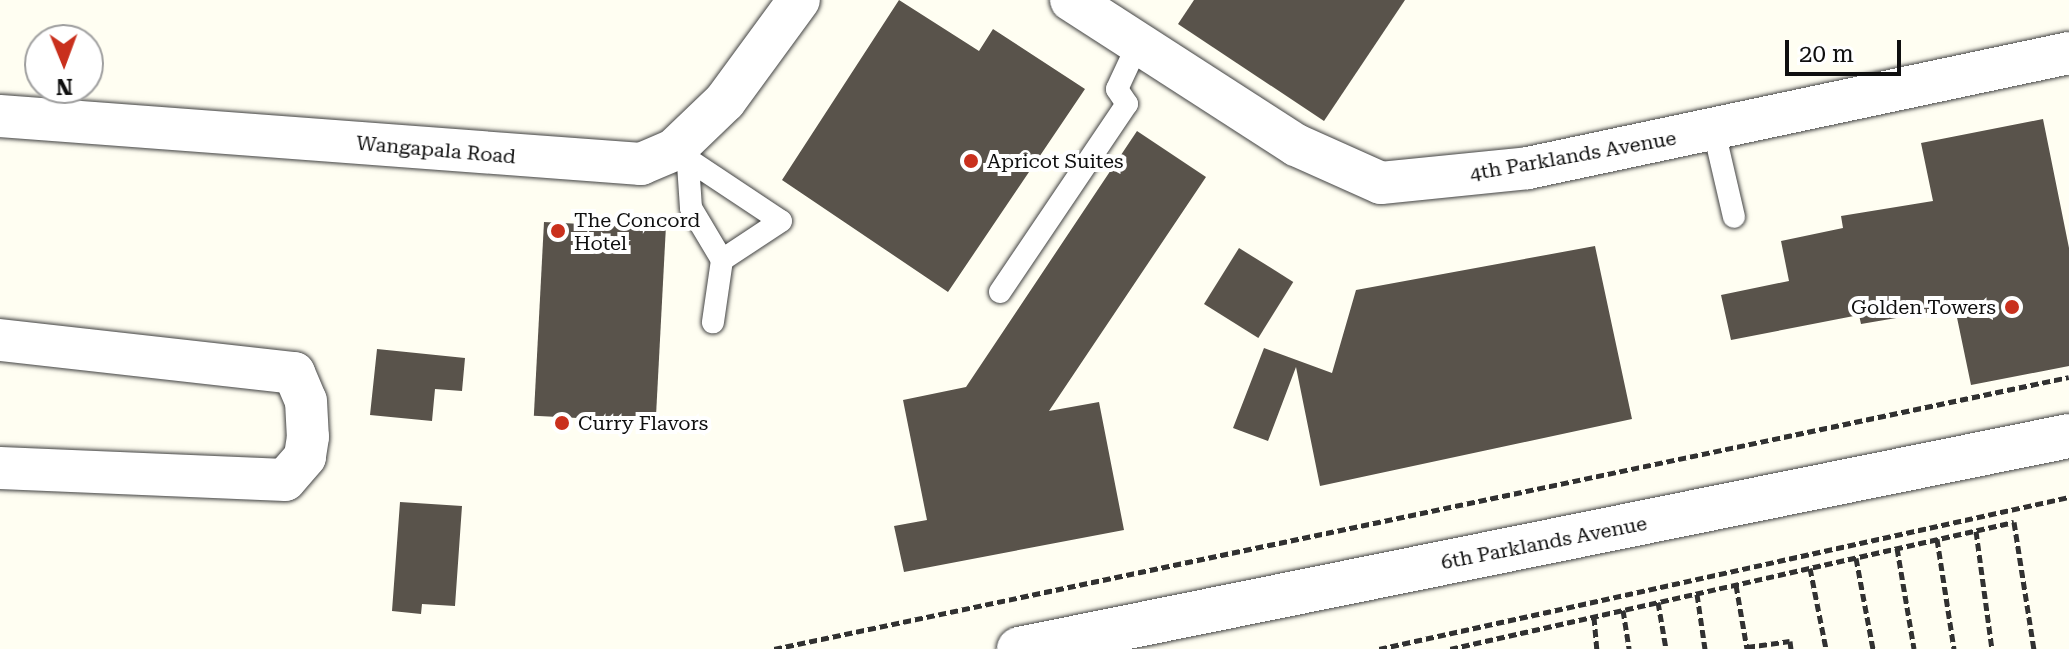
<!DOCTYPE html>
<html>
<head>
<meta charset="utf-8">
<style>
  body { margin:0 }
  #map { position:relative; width:2069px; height:649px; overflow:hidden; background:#fffef2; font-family:"Roboto Serif",serif }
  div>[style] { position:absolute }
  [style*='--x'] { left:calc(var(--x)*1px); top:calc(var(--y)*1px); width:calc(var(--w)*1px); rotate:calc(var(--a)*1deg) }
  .building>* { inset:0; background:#59534b; transform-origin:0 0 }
  .path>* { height:5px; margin-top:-2.5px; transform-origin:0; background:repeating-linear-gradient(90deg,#313131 0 8px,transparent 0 12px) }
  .roads { filter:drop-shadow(0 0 2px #424242) drop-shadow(0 0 2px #424242) }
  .service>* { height:22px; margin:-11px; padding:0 11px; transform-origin:11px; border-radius:11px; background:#fff }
  .minor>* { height:42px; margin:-21px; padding:0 21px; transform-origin:21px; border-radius:21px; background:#fff }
  .tertiary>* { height:44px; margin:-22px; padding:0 22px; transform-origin:22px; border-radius:22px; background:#fff }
  .dots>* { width:22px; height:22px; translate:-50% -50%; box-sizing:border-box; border:4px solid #fff; border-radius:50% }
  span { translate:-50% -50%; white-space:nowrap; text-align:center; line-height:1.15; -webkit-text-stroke:8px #fff; paint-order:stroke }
  .street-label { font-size:20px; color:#0f0f0f }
  .poi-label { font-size:20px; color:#0f0f0f }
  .left { translate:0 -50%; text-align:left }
  .right { translate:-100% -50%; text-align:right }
  .north { position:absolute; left:24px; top:24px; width:80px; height:80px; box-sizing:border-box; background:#fff; border:2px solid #9f9f9f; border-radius:50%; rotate:179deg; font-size:22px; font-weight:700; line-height:32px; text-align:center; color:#0f0f0f }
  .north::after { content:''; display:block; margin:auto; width:28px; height:36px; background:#c9301d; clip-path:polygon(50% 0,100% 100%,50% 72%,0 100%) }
  .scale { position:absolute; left:1785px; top:40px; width:116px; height:36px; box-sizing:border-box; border:4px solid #0f0f0f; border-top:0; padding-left:10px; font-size:24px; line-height:28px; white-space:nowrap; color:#0f0f0f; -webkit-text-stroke:6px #fff; paint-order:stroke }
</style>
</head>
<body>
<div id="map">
  <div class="building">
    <i style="clip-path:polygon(899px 0,979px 51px,993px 29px,1085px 89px,948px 292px,782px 180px)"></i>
    <i style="clip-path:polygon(1194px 0,1405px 0,1324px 121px,1178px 24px)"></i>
    <i style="clip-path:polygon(2043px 119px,2069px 248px,2069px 366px,1971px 385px,1955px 308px,1861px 324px,1859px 315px,1731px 340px,1721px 295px,1789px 281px,1781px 241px,1843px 228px,1841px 216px,1933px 201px,1921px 143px)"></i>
    <i style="clip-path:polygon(1137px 131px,1206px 177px,1049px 411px,1099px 402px,1124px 530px,904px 572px,894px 526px,927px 520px,903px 400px,966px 387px)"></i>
    <i style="left:544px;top:222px;width:122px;height:194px;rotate:3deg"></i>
    <i style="clip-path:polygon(1595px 246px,1632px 419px,1320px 486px,1296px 367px,1268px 441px,1233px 428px,1264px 348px,1332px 373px,1356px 290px)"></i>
    <i style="left:1239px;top:248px;width:64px;height:66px;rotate:32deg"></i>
    <i style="clip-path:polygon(377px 349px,465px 358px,462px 391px,435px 389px,432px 421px,370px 415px)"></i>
    <i style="clip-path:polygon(400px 502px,462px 506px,455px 606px,422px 604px,421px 614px,392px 611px)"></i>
  </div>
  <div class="path">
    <i style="--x:1976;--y:531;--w:119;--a:82.3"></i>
    <i style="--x:1937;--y:539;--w:111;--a:81.2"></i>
    <i style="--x:1897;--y:548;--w:102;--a:80.4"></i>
    <i style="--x:1856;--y:558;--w:93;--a:79.4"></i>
    <i style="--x:1810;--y:568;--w:83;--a:78.8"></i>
    <i style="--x:1736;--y:585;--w:65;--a:80.2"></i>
    <i style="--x:1697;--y:594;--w:56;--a:81.7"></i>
    <i style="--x:1658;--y:602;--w:48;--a:80.3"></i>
    <i style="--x:1623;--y:610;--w:39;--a:81"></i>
    <i style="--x:1594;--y:617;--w:32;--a:85"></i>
    <i style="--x:1747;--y:647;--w:43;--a:-7.9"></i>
    <i style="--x:1790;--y:641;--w:8;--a:83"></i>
    <i style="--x:774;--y:649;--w:1323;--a:-11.86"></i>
    <i style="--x:1379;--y:649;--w:707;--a:-12.42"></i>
    <i style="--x:1450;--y:649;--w:578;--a:-12.69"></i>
    <i style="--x:2014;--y:522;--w:129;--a:81.1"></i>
  </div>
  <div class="roads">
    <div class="service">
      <i style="--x:1714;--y:131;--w:88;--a:76.9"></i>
      <i style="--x:674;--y:150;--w:128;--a:33.6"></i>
      <i style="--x:781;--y:221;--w:71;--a:146.5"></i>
      <i style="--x:688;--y:164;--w:44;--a:86.1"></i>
      <i style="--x:691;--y:208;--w:61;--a:59.2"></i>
      <i style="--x:722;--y:260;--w:63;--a:98.3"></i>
      <i style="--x:1000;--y:292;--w:227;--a:-56"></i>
      <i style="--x:1127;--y:104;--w:18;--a:-124"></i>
      <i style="--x:1117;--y:89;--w:50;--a:-65"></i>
    </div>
    <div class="minor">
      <i style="--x:1071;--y:0;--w:268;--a:32.8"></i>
      <i style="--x:1296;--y:145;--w:93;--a:24.1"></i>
      <i style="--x:1381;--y:183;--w:148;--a:-5.8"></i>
      <i style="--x:1528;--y:168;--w:553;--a:-12"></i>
      <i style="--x:0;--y:116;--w:643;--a:4.28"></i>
      <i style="--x:641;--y:164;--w:36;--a:-23"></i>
      <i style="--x:674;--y:150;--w:71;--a:-43.9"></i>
      <i style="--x:725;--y:101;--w:125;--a:-53.8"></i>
      <i style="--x:0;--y:340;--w:296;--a:6.4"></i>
      <i style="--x:294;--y:373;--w:30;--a:67"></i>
      <i style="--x:306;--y:401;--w:36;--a:87"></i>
      <i style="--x:308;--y:437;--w:20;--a:99"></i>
      <i style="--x:305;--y:457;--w:30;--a:131"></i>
      <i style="--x:285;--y:480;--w:285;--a:-177.6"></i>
    </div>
    <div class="tertiary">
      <i style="--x:1019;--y:649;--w:1071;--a:-11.47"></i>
    </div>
  </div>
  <div class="dots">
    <i style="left:971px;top:161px;background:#c9301d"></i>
    <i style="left:558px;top:231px;background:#c9301d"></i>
    <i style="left:2012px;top:307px;background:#c9301d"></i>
    <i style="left:562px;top:423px;background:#c9301d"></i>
  </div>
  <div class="street-label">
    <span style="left:436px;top:150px;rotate:5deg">Wangapala Road</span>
    <span style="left:1573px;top:156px;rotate:-10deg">4th Parklands Avenue</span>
    <span style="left:1544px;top:543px;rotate:-11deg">6th Parklands Avenue</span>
  </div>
  <div class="poi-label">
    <span class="left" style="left:987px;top:161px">Apricot Suites</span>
    <span class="left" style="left:574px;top:232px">The Concord<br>Hotel</span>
    <span class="right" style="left:1996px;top:307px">Golden Towers</span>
    <span class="left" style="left:578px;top:423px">Curry Flavors</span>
  </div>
  <div class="north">N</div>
  <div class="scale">20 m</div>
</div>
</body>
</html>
